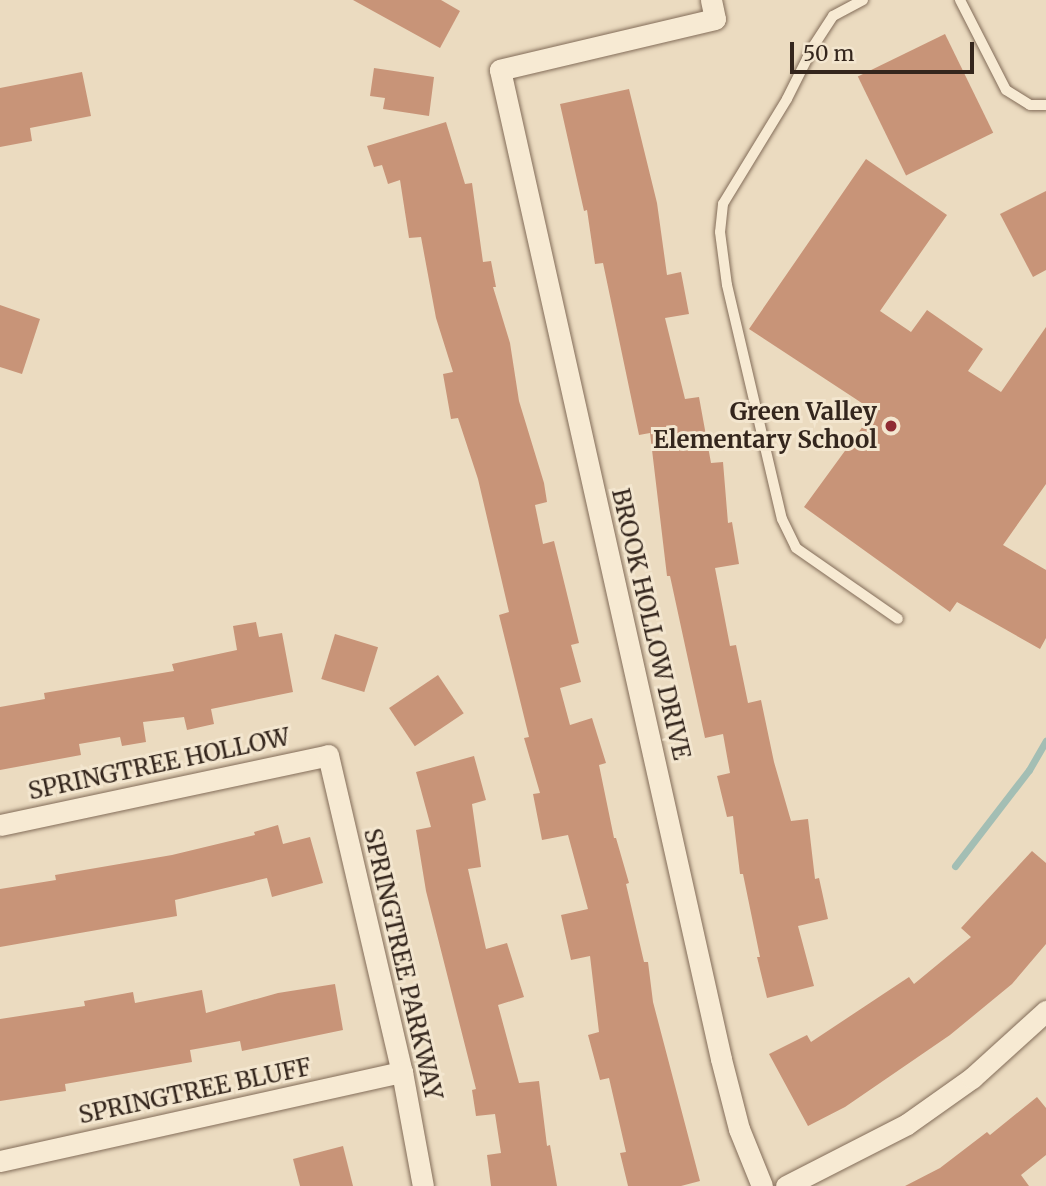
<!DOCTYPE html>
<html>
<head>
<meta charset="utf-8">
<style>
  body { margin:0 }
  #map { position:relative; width:1046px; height:1186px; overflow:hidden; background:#ebdbc0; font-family:Merriweather,serif }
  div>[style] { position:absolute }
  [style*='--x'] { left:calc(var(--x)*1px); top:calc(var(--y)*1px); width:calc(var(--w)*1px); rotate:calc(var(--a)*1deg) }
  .stream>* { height:7px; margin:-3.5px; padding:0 3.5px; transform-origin:3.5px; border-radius:3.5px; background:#a3beb4 }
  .building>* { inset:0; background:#c89478; transform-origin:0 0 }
  .roads { filter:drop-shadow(0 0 2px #836d59) drop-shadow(0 0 2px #836d59) }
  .lane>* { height:10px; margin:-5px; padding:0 5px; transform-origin:5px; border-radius:5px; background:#f7ead3 }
  .street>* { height:21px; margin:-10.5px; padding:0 10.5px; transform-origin:10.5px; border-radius:10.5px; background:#f7ead3 }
  .dots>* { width:19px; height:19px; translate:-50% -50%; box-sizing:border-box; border:4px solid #f3e6cf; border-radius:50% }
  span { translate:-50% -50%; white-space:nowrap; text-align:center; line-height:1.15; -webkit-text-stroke:6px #f3e6cf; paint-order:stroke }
  .poi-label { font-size:24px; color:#34261d; font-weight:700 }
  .right { translate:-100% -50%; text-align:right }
  .street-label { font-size:24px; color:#34261d }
  .scale { position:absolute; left:790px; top:42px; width:184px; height:32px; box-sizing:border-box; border:4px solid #34261d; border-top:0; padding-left:9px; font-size:21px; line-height:24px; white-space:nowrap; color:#34261d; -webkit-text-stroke:5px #f3e6cf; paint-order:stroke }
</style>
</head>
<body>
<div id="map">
  <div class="stream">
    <i style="--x:955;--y:866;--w:121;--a:-52.4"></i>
    <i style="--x:1029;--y:770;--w:34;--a:-60"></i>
  </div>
  <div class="building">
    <i style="clip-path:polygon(353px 0,441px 0,460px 11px,440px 48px)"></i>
    <i style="left:945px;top:34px;width:110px;height:97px;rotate:64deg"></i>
    <i style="clip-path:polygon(374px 68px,434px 77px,429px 116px,383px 109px,385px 98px,370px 96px)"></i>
    <i style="clip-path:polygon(82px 72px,91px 116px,30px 128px,32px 141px,0 147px,0 88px)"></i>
    <i style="clip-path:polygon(629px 89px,657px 203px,667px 275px,681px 272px,689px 314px,665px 318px,685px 399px,699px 397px,711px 463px,723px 462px,728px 523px,732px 522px,739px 564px,715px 568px,730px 646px,736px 645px,748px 703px,761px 700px,774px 762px,791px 821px,808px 819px,815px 879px,819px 878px,828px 919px,798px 926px,814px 986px,767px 998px,757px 957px,760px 957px,743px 874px,740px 874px,733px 816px,727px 817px,717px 776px,730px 773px,723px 734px,705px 738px,670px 576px,667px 576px,650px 433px,639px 435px,603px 263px,595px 264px,587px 210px,584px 211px,560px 104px)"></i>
    <i style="clip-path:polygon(446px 122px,465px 184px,472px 183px,483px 262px,491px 261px,496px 287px,493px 287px,510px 343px,519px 401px,544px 483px,547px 502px,535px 505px,543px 544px,554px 541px,579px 643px,571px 645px,581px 682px,560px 688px,570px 725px,592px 718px,606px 763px,599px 765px,614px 838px,616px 838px,629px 883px,626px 884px,644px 962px,648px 962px,653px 1002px,700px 1181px,681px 1186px,628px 1186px,620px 1153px,626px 1152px,609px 1078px,600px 1080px,588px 1035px,599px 1032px,590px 956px,571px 960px,561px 915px,588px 909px,568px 835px,542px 840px,533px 794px,540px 793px,524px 738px,529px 737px,499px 615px,509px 612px,478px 479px,458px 418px,451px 419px,443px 374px,453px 372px,436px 318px,421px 237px,409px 238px,400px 180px,388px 184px,382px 165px,374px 167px,367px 146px)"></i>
    <i style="clip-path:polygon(866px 159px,947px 215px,880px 311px,911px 332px,927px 310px,983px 349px,968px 371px,1001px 392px,1046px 327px,1046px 484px,1003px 545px,1046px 570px,1046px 638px,1040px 649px,957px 602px,950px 612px,804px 507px,874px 411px,749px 329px)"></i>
    <i style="clip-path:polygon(1046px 191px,1046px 270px,1033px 277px,1000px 214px)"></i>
    <i style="clip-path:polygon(0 305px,40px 319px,22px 374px,0 367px)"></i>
    <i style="clip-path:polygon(256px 622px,259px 637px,282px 633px,293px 692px,211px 709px,214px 724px,187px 730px,184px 717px,143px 722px,146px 742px,122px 746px,120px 737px,79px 744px,81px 755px,0 770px,0 707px,45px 699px,44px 693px,174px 671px,172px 664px,237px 650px,233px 626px)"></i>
    <i style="left:335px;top:634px;width:45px;height:47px;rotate:17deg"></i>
    <i style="left:438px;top:675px;width:46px;height:59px;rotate:56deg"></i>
    <i style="clip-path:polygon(474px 756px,486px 800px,472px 804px,481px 867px,468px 869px,486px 949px,507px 943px,524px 997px,498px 1005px,519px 1083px,539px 1081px,547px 1146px,550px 1145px,557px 1186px,491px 1186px,487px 1155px,501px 1153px,495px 1114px,476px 1116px,472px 1090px,476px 1089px,426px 891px,416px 830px,431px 827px,416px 772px)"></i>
    <i style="clip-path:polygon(278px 825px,283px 844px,310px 837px,323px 883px,272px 897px,267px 878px,175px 900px,177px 916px,0 947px,0 889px,56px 880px,55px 875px,172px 855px,255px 835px,254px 832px)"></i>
    <i style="clip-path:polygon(1032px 851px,1046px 863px,1046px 944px,1012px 984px,950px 1035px,845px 1107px,808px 1126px,769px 1054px,807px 1035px,811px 1042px,909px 977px,914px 984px,971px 937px,961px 928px)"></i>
    <i style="clip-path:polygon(335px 984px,343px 1030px,242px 1051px,240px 1041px,190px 1050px,192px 1062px,65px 1084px,66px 1091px,0 1101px,0 1019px,85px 1006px,84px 1001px,133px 992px,135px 1003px,202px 990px,206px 1013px,278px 993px)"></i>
    <i style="clip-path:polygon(1037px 1097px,1046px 1108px,1046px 1155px,1021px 1175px,1029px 1186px,905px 1186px,940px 1168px,987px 1132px,990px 1135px)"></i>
    <i style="clip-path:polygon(343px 1146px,353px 1186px,300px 1186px,293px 1159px)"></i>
  </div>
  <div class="roads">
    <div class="lane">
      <i style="--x:863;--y:0;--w:34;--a:152"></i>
      <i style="--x:833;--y:16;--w:37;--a:123"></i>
      <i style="--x:813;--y:47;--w:58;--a:116.6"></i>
      <i style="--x:787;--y:99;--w:123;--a:121.4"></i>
      <i style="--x:723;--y:204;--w:28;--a:96"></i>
      <i style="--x:720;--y:232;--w:53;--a:82.5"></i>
      <i style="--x:727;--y:285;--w:240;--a:76.8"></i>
      <i style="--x:782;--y:519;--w:32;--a:64"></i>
      <i style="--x:796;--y:548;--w:124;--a:34.8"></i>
      <i style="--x:960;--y:0;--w:101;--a:62.9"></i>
      <i style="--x:1006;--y:90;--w:28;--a:32"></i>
      <i style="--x:1030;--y:105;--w:16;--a:0"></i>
    </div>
    <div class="street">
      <i style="--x:711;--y:0;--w:19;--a:78"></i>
      <i style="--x:715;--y:19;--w:221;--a:166.7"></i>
      <i style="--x:500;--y:70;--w:1013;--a:77.4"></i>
      <i style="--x:721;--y:1059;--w:72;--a:75.6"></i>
      <i style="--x:739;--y:1129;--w:61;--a:68"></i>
      <i style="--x:0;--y:825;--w:335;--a:-12"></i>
      <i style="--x:328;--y:755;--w:326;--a:76.9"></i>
      <i style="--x:402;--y:1072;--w:116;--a:79.6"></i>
      <i style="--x:0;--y:1161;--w:412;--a:-12.5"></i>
      <i style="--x:786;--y:1186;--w:136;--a:-27.1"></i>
      <i style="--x:907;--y:1124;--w:80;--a:-35.3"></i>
      <i style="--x:972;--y:1078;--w:100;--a:-42.2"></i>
    </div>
  </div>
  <div class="dots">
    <i style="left:891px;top:426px;background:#8f2c33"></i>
  </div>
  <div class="poi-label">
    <span class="right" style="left:877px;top:426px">Green Valley<br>Elementary School</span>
  </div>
  <div class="street-label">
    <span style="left:651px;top:624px;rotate:77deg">BROOK HOLLOW DRIVE</span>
    <span style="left:159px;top:764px;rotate:-12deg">SPRINGTREE HOLLOW</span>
    <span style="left:403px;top:964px;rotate:77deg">SPRINGTREE PARKWAY</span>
    <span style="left:195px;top:1091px;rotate:-12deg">SPRINGTREE BLUFF</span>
  </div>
  <div class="scale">50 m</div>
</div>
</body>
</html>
